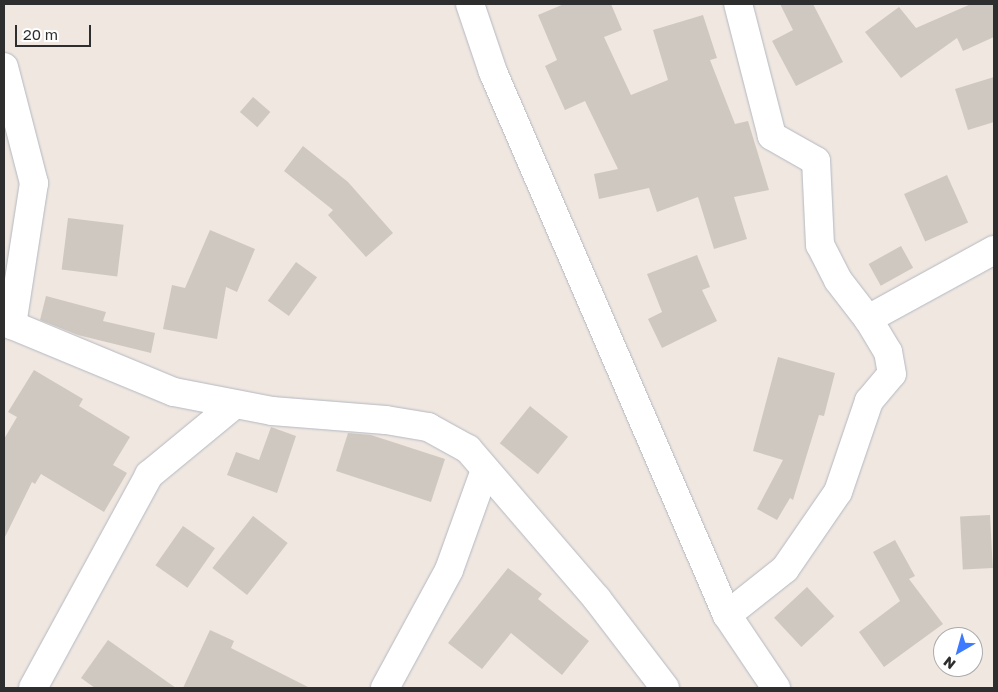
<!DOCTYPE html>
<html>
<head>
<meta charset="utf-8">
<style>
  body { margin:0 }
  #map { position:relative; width:998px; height:692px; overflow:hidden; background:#efe7e0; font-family:"Golos Text",sans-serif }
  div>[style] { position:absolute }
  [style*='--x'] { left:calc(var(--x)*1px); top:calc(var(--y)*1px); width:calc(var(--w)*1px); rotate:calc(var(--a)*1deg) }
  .building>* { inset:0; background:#cfc8c1; transform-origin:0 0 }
  .roads { filter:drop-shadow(0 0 1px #b4b8c1) drop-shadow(0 0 1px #b4b8c1) }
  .street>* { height:28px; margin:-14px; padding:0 14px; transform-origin:14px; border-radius:14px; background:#fff }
  .secondary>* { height:28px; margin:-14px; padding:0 14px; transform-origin:14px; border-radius:14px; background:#fff }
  span { translate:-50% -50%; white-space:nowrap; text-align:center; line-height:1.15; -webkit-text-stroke:4.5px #fff; paint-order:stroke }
  .frame { position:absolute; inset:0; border:5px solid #2e2e2e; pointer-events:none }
  .north { position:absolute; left:933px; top:627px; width:50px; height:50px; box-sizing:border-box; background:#fff; border:1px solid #ababab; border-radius:50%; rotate:218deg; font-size:14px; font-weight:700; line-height:20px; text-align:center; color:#2e2e2e }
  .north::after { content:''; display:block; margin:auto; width:18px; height:22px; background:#3e7aff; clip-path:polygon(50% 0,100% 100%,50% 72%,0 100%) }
  .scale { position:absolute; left:15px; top:25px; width:76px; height:22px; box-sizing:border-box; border:2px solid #2e2e2e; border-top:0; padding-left:6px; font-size:15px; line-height:18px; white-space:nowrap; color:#2e2e2e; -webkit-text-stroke:4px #fff; paint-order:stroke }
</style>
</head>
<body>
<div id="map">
  <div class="building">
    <i style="clip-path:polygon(564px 4px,611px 4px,622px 30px,604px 37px,631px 95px,668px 80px,653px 30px,703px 15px,717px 58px,710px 60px,735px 124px,748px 121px,769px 190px,734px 197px,747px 239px,714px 249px,698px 197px,657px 212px,649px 188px,599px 199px,594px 174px,618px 169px,585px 101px,565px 110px,545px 66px,557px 60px,538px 15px)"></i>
    <i style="clip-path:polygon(780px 4px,813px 4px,843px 62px,796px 86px,772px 41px,793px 30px)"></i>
    <i style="clip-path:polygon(971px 4px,994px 4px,994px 37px,963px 51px,957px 38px,901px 78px,865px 32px,899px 7px,916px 28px)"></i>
    <i style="clip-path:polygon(994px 77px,994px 122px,968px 130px,955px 89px)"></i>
    <i style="left:253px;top:97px;width:23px;height:20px;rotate:41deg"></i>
    <i style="clip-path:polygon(303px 146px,348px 182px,393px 233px,366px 257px,328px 215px,333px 210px,284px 171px)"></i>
    <i style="left:947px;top:175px;width:52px;height:47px;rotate:66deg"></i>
    <i style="left:68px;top:218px;width:56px;height:52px;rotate:7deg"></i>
    <i style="clip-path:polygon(210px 230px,255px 249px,237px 292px,226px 287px,217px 339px,163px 329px,172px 285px,185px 288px)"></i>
    <i style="left:901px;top:246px;width:25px;height:37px;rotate:61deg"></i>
    <i style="clip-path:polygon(697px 255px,710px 287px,702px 290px,717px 321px,662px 348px,648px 319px,662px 312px,647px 274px)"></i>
    <i style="left:296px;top:262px;width:26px;height:48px;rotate:36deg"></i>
    <i style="clip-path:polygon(46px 296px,106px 312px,103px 321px,155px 333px,151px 353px,78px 335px,40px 320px)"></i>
    <i style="clip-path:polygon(778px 357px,835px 373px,824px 416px,819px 415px,793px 500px,790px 498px,777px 520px,757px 509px,783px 460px,753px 451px)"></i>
    <i style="clip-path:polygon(34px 370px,83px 399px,79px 406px,130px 437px,113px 465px,127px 473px,104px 512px,41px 474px,35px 484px,32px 482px,4px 539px,4px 439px,17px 417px,8px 412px)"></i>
    <i style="left:530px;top:406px;width:49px;height:48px;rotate:39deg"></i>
    <i style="clip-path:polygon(271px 427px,296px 436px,277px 493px,227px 475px,236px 452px,259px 460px)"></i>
    <i style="clip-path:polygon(348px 433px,371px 435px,445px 459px,431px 502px,336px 471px)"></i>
    <i style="left:990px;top:515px;width:53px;height:30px;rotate:87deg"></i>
    <i style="left:253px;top:516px;width:44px;height:66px;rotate:38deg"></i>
    <i style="left:183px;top:526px;width:39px;height:48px;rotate:35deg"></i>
    <i style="clip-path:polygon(895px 540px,915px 576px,909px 579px,943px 624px,884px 667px,859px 632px,900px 601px,873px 552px)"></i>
    <i style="clip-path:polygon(508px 568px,542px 594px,538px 599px,589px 641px,562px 675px,511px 633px,482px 669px,448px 643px)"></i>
    <i style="left:807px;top:587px;width:40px;height:45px;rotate:47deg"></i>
    <i style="clip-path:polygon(210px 630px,234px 641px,231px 648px,310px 688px,183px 688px)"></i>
    <i style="clip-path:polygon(108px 640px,176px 688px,95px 688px,81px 678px)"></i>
  </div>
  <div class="roads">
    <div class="street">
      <i style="--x:4;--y:67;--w:120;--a:75.5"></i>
      <i style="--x:34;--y:183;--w:144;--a:98.8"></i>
      <i style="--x:12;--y:325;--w:175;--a:22.5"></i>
      <i style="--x:174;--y:392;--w:100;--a:11"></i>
      <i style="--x:272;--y:411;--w:114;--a:4.5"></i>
      <i style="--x:386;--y:420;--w:43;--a:9.5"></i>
      <i style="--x:428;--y:427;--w:46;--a:28.8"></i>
      <i style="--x:468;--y:449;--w:198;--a:49.3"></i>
      <i style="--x:597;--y:599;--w:112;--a:52.6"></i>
      <i style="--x:868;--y:319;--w:144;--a:-28.7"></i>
      <i style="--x:727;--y:615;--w:74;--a:-38.4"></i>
      <i style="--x:785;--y:569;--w:93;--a:-55.5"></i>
      <i style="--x:838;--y:492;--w:96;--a:-71.2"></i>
      <i style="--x:869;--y:401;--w:35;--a:-50"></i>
      <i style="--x:892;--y:374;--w:22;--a:-100"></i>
      <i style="--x:888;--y:352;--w:39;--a:-121"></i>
      <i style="--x:868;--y:319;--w:49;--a:-127.6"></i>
      <i style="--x:838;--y:280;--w:39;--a:-117"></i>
      <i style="--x:820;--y:245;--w:84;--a:-92.7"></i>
      <i style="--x:816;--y:161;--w:51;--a:-150.4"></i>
      <i style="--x:772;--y:136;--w:136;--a:-104.4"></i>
      <i style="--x:33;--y:688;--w:243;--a:-61.4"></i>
      <i style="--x:149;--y:475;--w:110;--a:-39.5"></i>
      <i style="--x:385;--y:688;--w:134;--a:-61.5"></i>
      <i style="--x:449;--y:570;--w:106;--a:-70.2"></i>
    </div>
    <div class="secondary">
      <i style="--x:470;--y:4;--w:72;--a:71.3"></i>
      <i style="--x:493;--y:72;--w:591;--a:66.69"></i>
      <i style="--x:727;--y:615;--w:88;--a:56.1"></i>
    </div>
  </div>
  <div class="frame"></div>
  <div class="north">N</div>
  <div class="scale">20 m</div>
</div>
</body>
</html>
